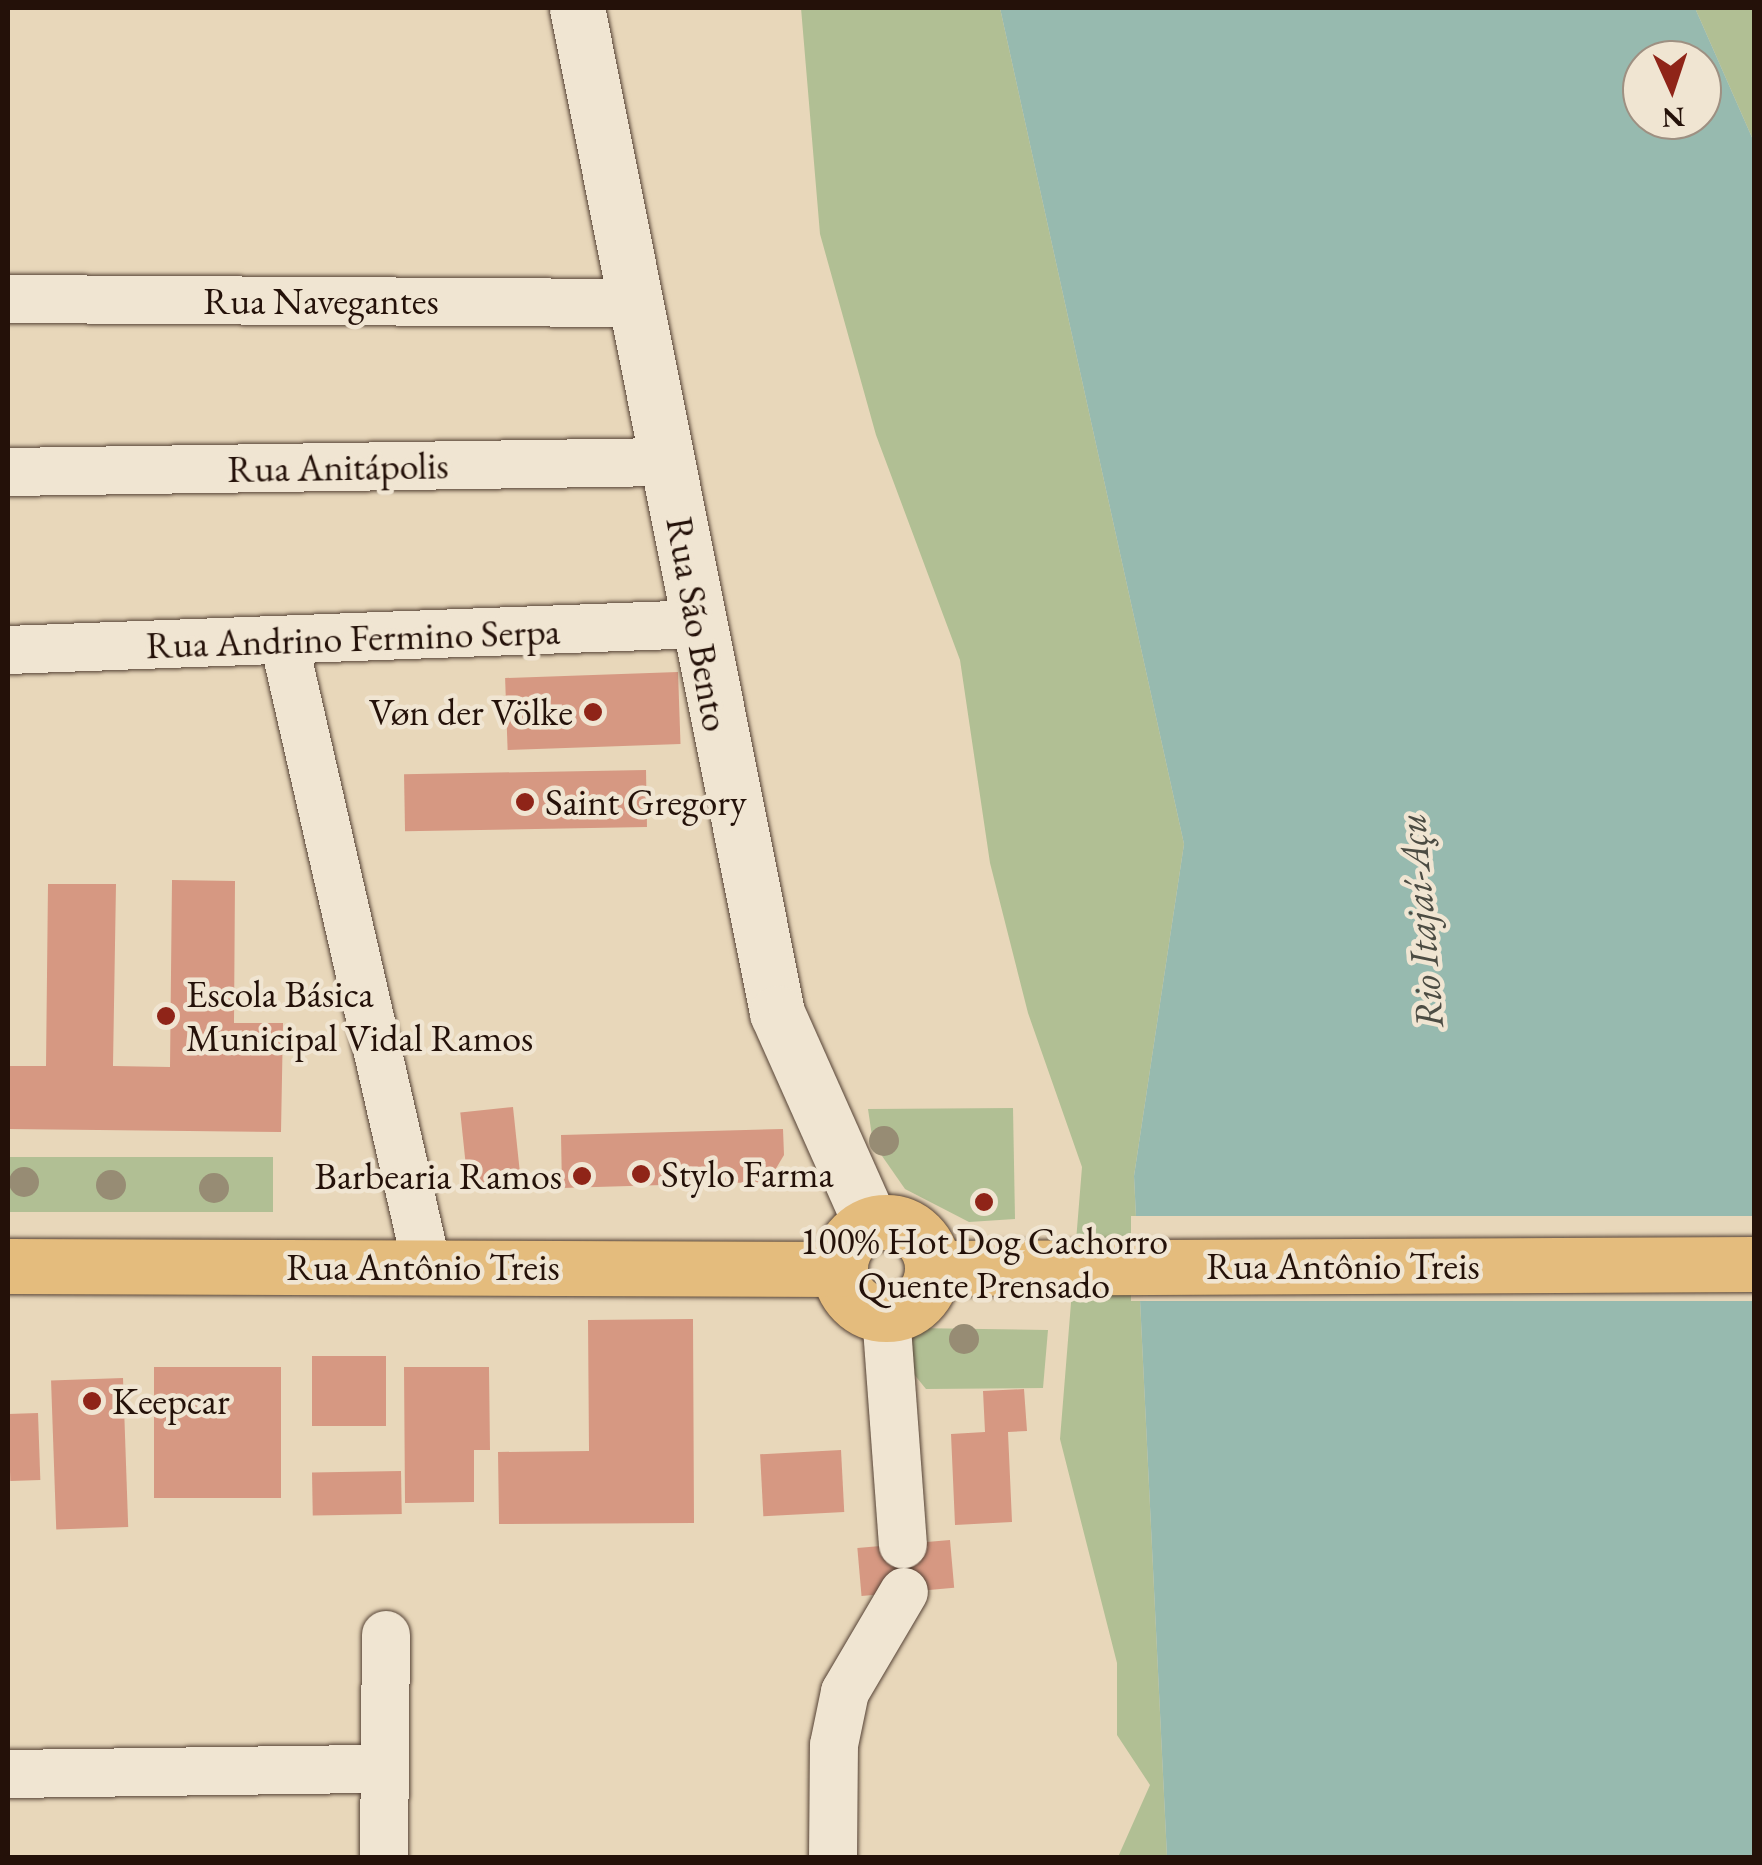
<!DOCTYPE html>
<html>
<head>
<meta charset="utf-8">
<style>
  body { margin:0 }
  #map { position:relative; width:1762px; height:1865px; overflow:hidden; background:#e8d7ba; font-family:"EB Garamond",serif }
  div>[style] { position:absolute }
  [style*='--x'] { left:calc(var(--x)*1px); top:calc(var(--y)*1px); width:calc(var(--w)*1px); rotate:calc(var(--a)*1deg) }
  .green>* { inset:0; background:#b1bf94; transform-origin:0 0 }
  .water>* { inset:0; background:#97baaf }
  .pier>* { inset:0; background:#e8d7ba; transform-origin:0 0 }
  .building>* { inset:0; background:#d69882; transform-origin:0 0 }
  .roads { filter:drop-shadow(0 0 2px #554235) drop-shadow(0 0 2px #554235) }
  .street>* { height:48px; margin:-24px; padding:0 24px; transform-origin:24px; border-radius:24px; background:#f0e5d2 }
  .secondary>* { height:55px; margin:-27.5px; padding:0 27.5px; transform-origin:27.5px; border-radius:27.5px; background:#f0e5d2 }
  .primary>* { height:55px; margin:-27.5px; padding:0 27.5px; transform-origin:27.5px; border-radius:27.5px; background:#e4bc7d }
  .primary>.ring { margin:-27.5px; padding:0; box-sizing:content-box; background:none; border:55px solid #e4bc7d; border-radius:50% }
  .trees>* { width:30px; height:30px; margin:-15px; border-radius:50%; background:#978c74 }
  .dots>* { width:28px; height:28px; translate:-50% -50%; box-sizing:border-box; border:5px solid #f0e5d2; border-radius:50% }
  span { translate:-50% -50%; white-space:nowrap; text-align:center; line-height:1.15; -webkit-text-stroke:9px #f0e5d2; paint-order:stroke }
  .street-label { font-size:38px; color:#241109 }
  .poi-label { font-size:38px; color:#241109 }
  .right { translate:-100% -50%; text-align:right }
  .left { translate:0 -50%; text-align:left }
  .water-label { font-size:40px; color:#4c4c43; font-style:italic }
  .frame { position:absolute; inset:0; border:10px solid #241109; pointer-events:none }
  .north { position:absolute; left:1622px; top:40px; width:100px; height:100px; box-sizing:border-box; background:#f0e5d2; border:2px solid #9e9082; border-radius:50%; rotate:177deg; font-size:28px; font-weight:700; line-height:40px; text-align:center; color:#241109 }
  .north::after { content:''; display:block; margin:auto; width:35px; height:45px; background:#8f2418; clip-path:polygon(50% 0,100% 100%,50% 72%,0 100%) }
</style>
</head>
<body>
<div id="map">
  <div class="green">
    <i style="clip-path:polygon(801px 8px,1000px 8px,1184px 844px,1134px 1176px,1167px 1857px,1118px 1857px,1150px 1785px,1117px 1735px,1117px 1663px,1060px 1439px,1082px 1167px,1028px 1013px,990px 863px,960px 660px,876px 435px,820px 234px)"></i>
    <i style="clip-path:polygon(1695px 8px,1754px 8px,1754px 142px)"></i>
    <i style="clip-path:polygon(1013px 1108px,1015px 1219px,969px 1222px,905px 1189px,873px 1143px,868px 1109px)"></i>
    <i style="left:8px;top:1157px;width:265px;height:55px"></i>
    <i style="clip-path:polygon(912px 1328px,1048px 1330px,1043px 1388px,926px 1389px,913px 1373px)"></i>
  </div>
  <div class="water">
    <i style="clip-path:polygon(evenodd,1000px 8px,1695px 8px,1754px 142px,1754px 1857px,1167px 1857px,1134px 1176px,1184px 844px,1000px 8px,1642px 60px,1702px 60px,1702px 120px,1642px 120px,1642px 60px)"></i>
  </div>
  <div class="pier">
    <i style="left:1754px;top:1216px;width:85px;height:623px;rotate:90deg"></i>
  </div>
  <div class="building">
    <i style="left:678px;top:672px;width:72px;height:173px;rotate:88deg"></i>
    <i style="left:646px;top:770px;width:57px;height:242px;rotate:89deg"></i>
    <i style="clip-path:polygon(172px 880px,235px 881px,234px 1023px,283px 1023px,281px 1132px,8px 1129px,8px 1066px,46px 1066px,48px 884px,116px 884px,113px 1066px,170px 1067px)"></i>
    <i style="left:513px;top:1107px;width:76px;height:53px;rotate:84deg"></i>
    <i style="clip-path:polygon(783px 1129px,784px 1155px,768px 1182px,562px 1188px,561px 1135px)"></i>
    <i style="clip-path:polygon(693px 1319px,694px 1523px,499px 1524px,498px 1452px,589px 1451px,588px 1320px)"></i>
    <i style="left:312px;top:1356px;width:74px;height:70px"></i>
    <i style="left:281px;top:1367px;width:131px;height:127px;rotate:90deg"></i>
    <i style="clip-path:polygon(404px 1367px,489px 1367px,490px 1450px,474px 1450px,474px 1502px,405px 1503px)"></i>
    <i style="left:123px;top:1378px;width:149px;height:72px;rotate:88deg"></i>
    <i style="clip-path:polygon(1024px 1389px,1027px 1431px,1008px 1432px,1012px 1522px,955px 1525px,951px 1434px,985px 1432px,983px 1391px)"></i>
    <i style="left:38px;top:1413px;width:67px;height:30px;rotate:88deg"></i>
    <i style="left:841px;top:1450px;width:62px;height:81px;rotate:87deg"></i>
    <i style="left:401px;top:1471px;width:43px;height:89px;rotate:89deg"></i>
    <i style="left:950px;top:1540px;width:48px;height:93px;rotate:85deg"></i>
  </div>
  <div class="roads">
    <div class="street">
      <i style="--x:8;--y:299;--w:627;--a:0.37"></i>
      <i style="--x:8;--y:472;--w:660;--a:-0.87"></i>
      <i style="--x:284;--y:642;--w:641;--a:77.11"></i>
      <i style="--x:8;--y:650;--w:691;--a:-2.15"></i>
      <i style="--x:886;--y:1314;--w:231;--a:85.8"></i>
      <i style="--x:8;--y:1774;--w:376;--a:-0.8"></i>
      <i style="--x:384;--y:1858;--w:223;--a:-89.5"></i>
      <i style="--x:833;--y:1858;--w:113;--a:-89.5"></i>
      <i style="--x:834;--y:1745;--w:54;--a:-78.3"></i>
      <i style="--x:845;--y:1692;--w:116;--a:-59.5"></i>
    </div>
    <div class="secondary">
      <i style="--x:577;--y:8;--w:1025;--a:78.74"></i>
      <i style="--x:777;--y:1013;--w:231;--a:66"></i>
    </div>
    <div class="primary">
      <i class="ring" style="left:840px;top:1222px;width:37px;height:37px"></i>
      <i style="--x:8;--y:1266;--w:831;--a:0.21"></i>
      <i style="--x:932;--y:1268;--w:822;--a:-0.28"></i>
    </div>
  </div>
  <div class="trees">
    <i style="left:884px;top:1141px"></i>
    <i style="left:24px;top:1182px"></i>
    <i style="left:111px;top:1185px"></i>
    <i style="left:214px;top:1188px"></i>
    <i style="left:964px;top:1339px"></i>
  </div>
  <div class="dots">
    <i style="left:593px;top:712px;background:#8f2418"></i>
    <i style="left:525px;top:802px;background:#8f2418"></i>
    <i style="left:166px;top:1016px;background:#8f2418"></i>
    <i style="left:641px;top:1174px;background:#8f2418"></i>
    <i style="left:582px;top:1176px;background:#8f2418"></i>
    <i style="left:984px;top:1202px;background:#8f2418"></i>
    <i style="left:92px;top:1401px;background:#8f2418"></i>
  </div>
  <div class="street-label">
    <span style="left:321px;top:301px">Rua Navegantes</span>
    <span style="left:338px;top:467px;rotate:-1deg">Rua Anitápolis</span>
    <span style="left:698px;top:624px;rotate:80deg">Rua São Bento</span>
    <span style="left:353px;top:638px;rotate:-2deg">Rua Andrino Fermino Serpa</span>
    <span style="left:1343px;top:1266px">Rua Antônio Treis</span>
    <span style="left:423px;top:1267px">Rua Antônio Treis</span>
  </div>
  <div class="poi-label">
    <span class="right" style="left:573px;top:712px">Vøn der Völke</span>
    <span class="left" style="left:545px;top:802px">Saint Gregory</span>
    <span class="left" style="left:186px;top:1016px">Escola Básica<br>Municipal Vidal Ramos</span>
    <span class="left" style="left:661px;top:1174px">Stylo Farma</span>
    <span class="right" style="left:562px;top:1176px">Barbearia Ramos</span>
    <span style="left:984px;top:1263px">100% Hot Dog Cachorro<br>Quente Prensado</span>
    <span class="left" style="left:112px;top:1401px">Keepcar</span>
  </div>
  <div class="water-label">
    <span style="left:1420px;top:921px;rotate:-95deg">Rio Itajaí-Açu</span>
  </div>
  <div class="frame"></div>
  <div class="north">N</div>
</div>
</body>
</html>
